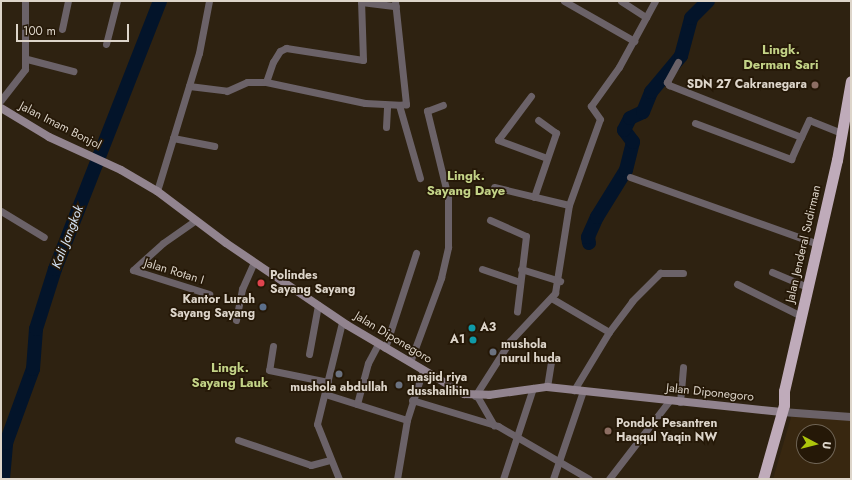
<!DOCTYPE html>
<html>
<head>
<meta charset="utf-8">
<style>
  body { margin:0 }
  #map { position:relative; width:852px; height:480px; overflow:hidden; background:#2e2211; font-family:Jost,sans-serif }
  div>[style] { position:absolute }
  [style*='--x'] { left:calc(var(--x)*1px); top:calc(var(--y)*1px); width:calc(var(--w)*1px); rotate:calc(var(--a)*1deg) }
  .built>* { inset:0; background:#382710 }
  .river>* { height:14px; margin:-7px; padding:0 7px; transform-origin:7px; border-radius:7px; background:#03142a }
  .minor>* { height:7px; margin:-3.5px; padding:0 3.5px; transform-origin:3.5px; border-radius:3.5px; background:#6b6268 }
  .tertiary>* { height:8px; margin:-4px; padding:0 4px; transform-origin:4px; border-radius:4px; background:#6b6268 }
  .secondary>* { height:8px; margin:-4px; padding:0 4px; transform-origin:4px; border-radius:4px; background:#92848f }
  .trunk>* { height:11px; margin:-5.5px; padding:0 5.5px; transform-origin:5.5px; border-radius:5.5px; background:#bfabba }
  .dots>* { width:11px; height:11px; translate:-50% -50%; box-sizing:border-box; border:2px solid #251807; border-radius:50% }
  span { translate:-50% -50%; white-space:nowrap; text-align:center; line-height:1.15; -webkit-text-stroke:3.5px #251807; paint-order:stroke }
  .poi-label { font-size:12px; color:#ddd5ca; font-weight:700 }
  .right { translate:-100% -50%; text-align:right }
  .left { translate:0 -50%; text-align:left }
  .street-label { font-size:12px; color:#ddd5ca }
  .neighbourhood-label { font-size:13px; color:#c3d387; font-weight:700 }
  .water-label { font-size:13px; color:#d4e4f7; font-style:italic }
  .frame { position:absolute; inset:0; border:2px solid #ddd5ca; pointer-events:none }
  .north { position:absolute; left:796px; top:424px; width:40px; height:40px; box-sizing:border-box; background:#251807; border:1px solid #6f6455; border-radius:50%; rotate:97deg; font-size:11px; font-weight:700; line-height:16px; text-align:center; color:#ddd5ca }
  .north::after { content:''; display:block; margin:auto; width:14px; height:18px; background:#aec60c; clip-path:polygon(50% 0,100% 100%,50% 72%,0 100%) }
  .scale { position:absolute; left:16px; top:24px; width:113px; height:18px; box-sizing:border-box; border:2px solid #ddd5ca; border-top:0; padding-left:5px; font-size:12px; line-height:14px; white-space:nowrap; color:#ddd5ca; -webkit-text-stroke:3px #251807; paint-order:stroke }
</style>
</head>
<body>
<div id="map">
  <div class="built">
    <i style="clip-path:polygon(evenodd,792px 414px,851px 420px,851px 479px,773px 479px,792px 414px,804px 432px,828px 432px,828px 456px,804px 456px,804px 432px)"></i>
  </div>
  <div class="river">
    <i style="--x:589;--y:243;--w:6;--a:-99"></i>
    <i style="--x:588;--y:237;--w:22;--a:-66"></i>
    <i style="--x:597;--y:217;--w:55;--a:-58.3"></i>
    <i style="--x:626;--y:170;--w:29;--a:-76"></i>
    <i style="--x:633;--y:142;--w:15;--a:-127"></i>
    <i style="--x:624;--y:130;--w:13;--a:-63"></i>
    <i style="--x:630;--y:118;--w:14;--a:-25"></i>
    <i style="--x:643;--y:112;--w:22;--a:-68"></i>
    <i style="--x:651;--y:92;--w:47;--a:-50.2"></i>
    <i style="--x:681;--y:56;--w:39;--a:-75"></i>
    <i style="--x:691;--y:18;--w:24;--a:-45"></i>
    <i style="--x:3;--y:479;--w:36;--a:-85"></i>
    <i style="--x:6;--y:443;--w:79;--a:-70"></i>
    <i style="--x:33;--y:369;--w:40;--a:-85.7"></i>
    <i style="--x:36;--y:329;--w:63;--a:-72.4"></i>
    <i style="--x:55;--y:269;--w:288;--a:-68.6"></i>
  </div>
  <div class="minor">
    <i style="--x:395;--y:1;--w:104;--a:83.9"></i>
    <i style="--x:406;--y:104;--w:7;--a:172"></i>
    <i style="--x:564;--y:1;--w:81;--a:29.7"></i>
    <i style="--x:621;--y:1;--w:30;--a:33"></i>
    <i style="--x:361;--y:2;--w:35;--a:7"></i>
    <i style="--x:62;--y:29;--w:29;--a:-78"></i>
    <i style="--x:106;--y:44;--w:44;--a:-75.7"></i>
    <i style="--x:27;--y:59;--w:48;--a:14.6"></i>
    <i style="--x:678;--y:62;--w:23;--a:119"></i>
    <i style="--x:667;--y:82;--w:4;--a:56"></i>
    <i style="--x:669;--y:85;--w:142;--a:21.5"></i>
    <i style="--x:801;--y:137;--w:19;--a:-65"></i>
    <i style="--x:809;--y:120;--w:35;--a:22"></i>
    <i style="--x:266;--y:82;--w:101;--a:12"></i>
    <i style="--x:365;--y:103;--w:34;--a:3"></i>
    <i style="--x:399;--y:105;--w:76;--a:74"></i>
    <i style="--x:189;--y:86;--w:38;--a:7"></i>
    <i style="--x:227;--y:91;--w:22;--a:-24"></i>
    <i style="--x:247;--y:82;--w:19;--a:0"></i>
    <i style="--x:266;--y:82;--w:21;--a:-71"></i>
    <i style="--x:273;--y:62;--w:13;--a:-58"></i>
    <i style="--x:280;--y:51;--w:7;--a:-27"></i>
    <i style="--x:286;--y:48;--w:78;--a:8.9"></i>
    <i style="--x:363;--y:60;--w:59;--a:-91.9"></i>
    <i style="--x:531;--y:96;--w:55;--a:126.9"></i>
    <i style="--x:498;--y:140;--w:52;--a:20.2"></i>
    <i style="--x:1;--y:100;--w:39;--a:-52"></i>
    <i style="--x:25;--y:69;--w:68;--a:-90"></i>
    <i style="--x:695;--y:123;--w:103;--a:20.6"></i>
    <i style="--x:791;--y:159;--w:24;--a:-66"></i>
    <i style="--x:386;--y:127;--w:22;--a:-87"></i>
    <i style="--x:173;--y:138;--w:42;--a:11"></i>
    <i style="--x:630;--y:177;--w:200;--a:19.6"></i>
    <i style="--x:494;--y:187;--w:77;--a:13.5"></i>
    <i style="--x:157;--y:191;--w:144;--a:-73.1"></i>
    <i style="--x:199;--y:53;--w:53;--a:-79.1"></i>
    <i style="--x:534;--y:197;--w:68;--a:-71"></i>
    <i style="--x:556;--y:133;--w:22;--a:-144"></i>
    <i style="--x:1;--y:211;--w:50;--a:31.2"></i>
    <i style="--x:490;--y:220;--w:39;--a:24"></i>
    <i style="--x:526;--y:236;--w:76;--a:96.8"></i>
    <i style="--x:482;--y:269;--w:40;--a:18.9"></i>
    <i style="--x:521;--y:269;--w:41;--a:17.1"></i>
    <i style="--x:133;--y:270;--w:80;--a:17.5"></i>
    <i style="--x:133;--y:270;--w:40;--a:-42"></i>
    <i style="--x:163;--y:243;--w:39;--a:-35"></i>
    <i style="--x:772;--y:272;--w:39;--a:23"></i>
    <i style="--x:737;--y:284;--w:72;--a:26.6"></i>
    <i style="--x:553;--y:299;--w:65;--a:30.5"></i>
    <i style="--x:609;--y:332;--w:68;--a:121.1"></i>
    <i style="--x:236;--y:320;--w:32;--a:-79"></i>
    <i style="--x:242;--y:289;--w:30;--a:-66"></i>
    <i style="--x:609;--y:332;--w:39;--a:-53"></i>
    <i style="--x:632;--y:301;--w:40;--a:-45"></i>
    <i style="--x:660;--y:273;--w:23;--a:0"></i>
    <i style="--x:273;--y:346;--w:24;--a:99"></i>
    <i style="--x:269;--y:370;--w:60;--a:11.5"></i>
    <i style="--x:385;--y:348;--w:100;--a:-71.9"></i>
    <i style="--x:309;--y:354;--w:50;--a:-79.6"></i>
    <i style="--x:410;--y:362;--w:90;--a:-69.7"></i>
    <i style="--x:441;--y:278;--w:32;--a:-77"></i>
    <i style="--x:448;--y:247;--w:50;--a:-90"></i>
    <i style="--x:448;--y:197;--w:89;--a:-103.7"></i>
    <i style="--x:427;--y:111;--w:17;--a:-21"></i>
    <i style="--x:547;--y:387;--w:30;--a:-81"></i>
    <i style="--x:325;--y:394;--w:86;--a:17.6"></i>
    <i style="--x:475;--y:396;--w:65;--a:-57.5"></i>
    <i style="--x:510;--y:341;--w:66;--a:-46.8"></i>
    <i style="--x:555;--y:293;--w:89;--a:-81"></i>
    <i style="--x:569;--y:205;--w:91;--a:-70.2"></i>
    <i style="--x:600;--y:119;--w:16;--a:-125"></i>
    <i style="--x:591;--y:106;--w:48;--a:-54.3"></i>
    <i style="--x:619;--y:67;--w:75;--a:-61.4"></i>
    <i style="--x:477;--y:396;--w:34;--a:60"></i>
    <i style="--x:412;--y:400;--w:90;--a:16.8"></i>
    <i style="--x:498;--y:426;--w:105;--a:30.2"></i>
    <i style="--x:680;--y:402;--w:35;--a:-85"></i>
    <i style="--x:357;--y:404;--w:42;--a:-75"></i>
    <i style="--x:368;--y:363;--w:21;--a:-62"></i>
    <i style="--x:238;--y:440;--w:77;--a:18.9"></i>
    <i style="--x:311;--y:465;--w:20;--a:-15"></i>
    <i style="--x:339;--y:479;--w:59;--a:-111.8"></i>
    <i style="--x:317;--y:424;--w:105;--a:-76.2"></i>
    <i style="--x:397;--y:479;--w:60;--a:-80.4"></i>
    <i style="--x:407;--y:420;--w:52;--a:-72.3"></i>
    <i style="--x:503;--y:479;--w:96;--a:-71.8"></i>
    <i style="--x:553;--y:479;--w:93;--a:-71.2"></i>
    <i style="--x:609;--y:479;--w:98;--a:-52.4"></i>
  </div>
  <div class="tertiary">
    <i style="--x:782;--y:412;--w:69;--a:4.1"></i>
  </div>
  <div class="secondary">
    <i style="--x:1;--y:108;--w:56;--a:31.1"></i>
    <i style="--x:49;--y:137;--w:79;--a:24.6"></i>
    <i style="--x:121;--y:170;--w:42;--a:30.3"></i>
    <i style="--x:157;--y:191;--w:86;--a:37"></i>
    <i style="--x:226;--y:243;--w:146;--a:34.1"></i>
    <i style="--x:347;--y:325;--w:136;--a:30.5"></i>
    <i style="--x:464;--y:394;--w:25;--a:2"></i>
    <i style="--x:489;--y:395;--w:59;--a:-7.9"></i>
    <i style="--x:547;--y:387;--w:236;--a:6.1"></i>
  </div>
  <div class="trunk">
    <i style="--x:763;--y:479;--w:77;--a:-74.2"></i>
    <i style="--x:784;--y:405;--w:14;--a:-90"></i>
    <i style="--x:784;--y:391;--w:237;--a:-77.1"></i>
    <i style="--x:837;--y:160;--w:80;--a:-80"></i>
  </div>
  <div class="dots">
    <i style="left:815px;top:85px;background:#8d6e63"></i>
    <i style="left:261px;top:283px;background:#e0444e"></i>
    <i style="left:263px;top:307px;background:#5c6f8a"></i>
    <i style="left:472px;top:328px;background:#0f9aa8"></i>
    <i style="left:473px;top:340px;background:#0f9aa8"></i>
    <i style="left:493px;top:352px;background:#6b7280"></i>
    <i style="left:339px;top:374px;background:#6b7280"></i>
    <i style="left:399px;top:385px;background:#6b7280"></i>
    <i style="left:608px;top:431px;background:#8d6e63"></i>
  </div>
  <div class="poi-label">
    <span class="right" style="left:807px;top:85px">SDN 27 Cakranegara</span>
    <span class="left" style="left:270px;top:283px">Polindes<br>Sayang Sayang</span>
    <span class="right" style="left:255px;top:307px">Kantor Lurah<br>Sayang Sayang</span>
    <span class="left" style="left:480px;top:328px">A3</span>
    <span class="right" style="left:465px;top:340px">A1</span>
    <span class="left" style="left:501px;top:352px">mushola<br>nurul huda</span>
    <span class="left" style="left:407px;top:385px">masjid riya<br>dusshalihin</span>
    <span style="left:339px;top:388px">mushola abdullah</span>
    <span class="left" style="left:616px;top:431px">Pondok Pesantren<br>Haqqul Yaqin NW</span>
  </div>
  <div class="street-label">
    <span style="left:60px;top:126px;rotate:27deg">Jalan Imam Bonjol</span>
    <span style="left:804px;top:244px;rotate:-77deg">Jalan Jenderal Sudirman</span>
    <span style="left:174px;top:272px;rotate:17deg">Jalan Rotan I</span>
    <span style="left:393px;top:338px;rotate:31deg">Jalan Diponegoro</span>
    <span style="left:710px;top:393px;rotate:6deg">Jalan Diponegoro</span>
  </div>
  <div class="neighbourhood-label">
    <span style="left:781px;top:58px">Lingk.<br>Derman Sari</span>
    <span style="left:466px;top:184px">Lingk.<br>Sayang Daye</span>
    <span style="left:230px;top:376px">Lingk.<br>Sayang Lauk</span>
  </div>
  <div class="water-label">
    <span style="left:68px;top:237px;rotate:-69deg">Kali Jangkok</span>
  </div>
  <div class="frame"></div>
  <div class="north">U</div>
  <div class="scale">100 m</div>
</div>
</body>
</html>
